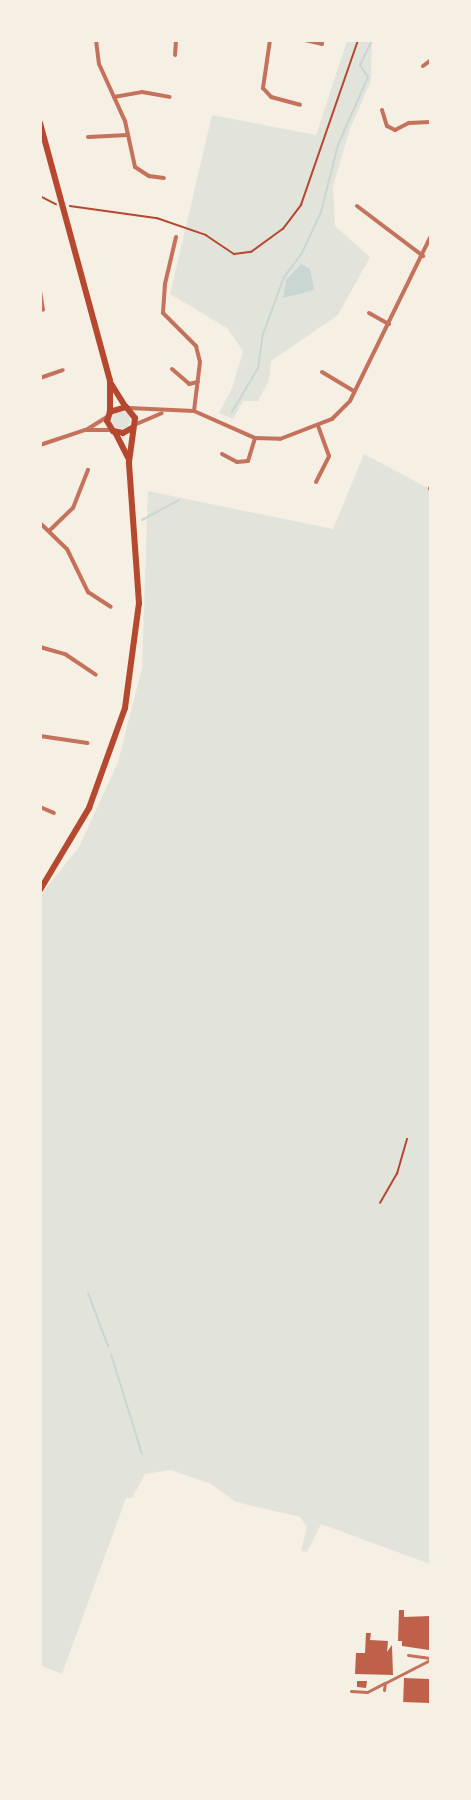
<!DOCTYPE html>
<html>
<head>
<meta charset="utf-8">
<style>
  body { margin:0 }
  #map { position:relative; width:471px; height:1800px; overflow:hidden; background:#f6efe4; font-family:"Nunito Sans",sans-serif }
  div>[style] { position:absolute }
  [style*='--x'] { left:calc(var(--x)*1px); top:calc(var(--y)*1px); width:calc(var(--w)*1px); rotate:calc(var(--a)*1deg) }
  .green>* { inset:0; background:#e2e4dc }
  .round { border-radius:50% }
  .water>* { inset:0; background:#c9d6d2 }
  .stream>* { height:2px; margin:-1px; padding:0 1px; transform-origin:1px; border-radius:1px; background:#c9d6d2 }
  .building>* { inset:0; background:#bf614a; transform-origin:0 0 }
  .path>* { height:1.5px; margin:-0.75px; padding:0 0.75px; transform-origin:0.75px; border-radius:0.75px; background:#b5482f }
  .pedestrian>* { height:3px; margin:-1.5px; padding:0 1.5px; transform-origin:1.5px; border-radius:1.5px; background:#c5725c }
  .minor>* { height:4px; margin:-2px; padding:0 2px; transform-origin:2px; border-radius:2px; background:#c5725c }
  .primary>* { height:6px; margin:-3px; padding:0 3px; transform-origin:3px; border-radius:3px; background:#b5482f }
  span { translate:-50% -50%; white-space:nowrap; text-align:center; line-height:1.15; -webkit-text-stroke:4.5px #f6efe4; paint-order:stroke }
  .frame { position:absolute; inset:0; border:42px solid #f6efe4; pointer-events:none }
</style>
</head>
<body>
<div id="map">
  <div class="green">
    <i style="clip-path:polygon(347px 41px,372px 41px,371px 81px,350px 129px,333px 186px,335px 226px,370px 257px,338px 315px,271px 361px,269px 380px,258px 401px,243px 401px,233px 419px,219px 413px,232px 388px,243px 351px,227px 328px,170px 294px,212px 115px,316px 135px)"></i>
    <i class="round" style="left:112px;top:411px;width:18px;height:18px"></i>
    <i style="clip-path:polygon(364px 454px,430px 489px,430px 1564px,321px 1524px,307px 1552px,301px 1551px,307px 1526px,300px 1517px,236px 1502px,211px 1484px,171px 1470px,145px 1474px,132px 1498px,126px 1498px,62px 1674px,40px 1665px,40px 896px,79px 847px,118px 762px,142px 668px,148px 491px,333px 529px)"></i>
  </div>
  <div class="water">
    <i style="clip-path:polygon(301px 264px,310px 269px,314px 290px,283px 298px,286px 280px)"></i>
  </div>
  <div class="stream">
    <i style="--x:232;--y:412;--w:51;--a:-59.4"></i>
    <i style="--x:258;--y:368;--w:34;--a:-82"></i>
    <i style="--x:263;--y:334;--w:61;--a:-69.8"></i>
    <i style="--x:284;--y:277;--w:30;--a:-53"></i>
    <i style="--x:302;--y:253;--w:45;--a:-65.1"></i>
    <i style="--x:321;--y:212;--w:69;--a:-75.8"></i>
    <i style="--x:338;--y:145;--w:74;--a:-66.2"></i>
    <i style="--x:368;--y:77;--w:14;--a:-124"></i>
    <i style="--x:360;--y:65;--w:28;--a:-64"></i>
    <i style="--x:142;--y:520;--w:42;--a:-28.4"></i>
    <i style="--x:88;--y:1293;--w:57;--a:69.3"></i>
    <i style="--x:111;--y:1354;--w:105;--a:72.8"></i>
  </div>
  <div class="building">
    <i style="clip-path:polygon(399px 1610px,404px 1610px,404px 1617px,430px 1616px,429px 1650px,402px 1646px,402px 1641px,398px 1641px)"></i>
    <i style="clip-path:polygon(366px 1633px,371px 1633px,370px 1640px,388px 1641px,387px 1652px,392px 1645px,393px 1675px,355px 1674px,356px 1653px,365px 1653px)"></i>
    <i style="left:404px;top:1678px;width:26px;height:24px;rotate:2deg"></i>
    <i style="clip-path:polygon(357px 1681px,367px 1681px,366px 1688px,357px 1687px)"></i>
  </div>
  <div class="path">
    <i style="--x:40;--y:196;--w:18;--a:27"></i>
    <i style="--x:70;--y:206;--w:88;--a:7.9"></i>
    <i style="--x:157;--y:218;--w:52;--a:19.1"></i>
    <i style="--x:206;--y:235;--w:34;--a:34"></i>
    <i style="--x:234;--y:254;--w:17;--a:-7"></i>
    <i style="--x:251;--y:252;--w:39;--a:-36"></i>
    <i style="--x:283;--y:229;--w:30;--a:-53"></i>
    <i style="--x:301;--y:205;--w:175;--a:-70.9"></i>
    <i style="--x:380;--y:1203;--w:34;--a:-60"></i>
    <i style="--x:397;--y:1174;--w:36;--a:-74"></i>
  </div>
  <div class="pedestrian">
    <i style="--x:408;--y:1655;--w:22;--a:8"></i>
    <i style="--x:384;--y:1690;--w:7;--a:-82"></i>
    <i style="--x:385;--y:1683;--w:51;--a:-27.1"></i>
    <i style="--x:351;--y:1691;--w:16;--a:4"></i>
    <i style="--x:367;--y:1692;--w:20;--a:-27"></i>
  </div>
  <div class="minor">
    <i style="--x:96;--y:40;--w:24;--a:83"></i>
    <i style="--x:99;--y:64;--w:63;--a:65.5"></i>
    <i style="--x:125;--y:121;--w:47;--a:77.7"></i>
    <i style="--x:135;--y:167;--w:17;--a:33"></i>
    <i style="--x:149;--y:176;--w:15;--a:8"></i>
    <i style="--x:270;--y:40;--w:49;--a:98.3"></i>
    <i style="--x:263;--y:88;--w:12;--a:48"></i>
    <i style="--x:271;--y:97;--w:30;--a:15"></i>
    <i style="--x:305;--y:40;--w:17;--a:13"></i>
    <i style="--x:322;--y:44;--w:4;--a:-90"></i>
    <i style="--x:175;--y:55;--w:15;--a:-86"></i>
    <i style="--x:423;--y:66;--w:9;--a:-36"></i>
    <i style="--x:114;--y:97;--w:28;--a:-10"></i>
    <i style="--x:142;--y:92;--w:28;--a:10"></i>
    <i style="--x:382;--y:110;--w:17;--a:73"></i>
    <i style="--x:387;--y:126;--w:9;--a:27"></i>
    <i style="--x:395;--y:130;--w:16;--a:-27"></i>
    <i style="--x:409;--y:123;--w:21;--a:-3"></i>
    <i style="--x:88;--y:137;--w:40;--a:-2.9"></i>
    <i style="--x:357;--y:206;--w:83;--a:37.1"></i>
    <i style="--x:176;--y:237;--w:48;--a:103.2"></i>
    <i style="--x:165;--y:284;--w:29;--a:94"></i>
    <i style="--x:163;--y:313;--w:47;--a:45"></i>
    <i style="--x:196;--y:346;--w:16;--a:76"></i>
    <i style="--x:200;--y:362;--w:49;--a:97"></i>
    <i style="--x:40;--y:291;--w:19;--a:81"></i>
    <i style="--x:369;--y:313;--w:23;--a:29"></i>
    <i style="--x:172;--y:369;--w:23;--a:41"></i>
    <i style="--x:189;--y:384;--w:9;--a:-13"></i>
    <i style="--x:322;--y:372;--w:37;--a:31"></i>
    <i style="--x:40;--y:378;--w:24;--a:-19"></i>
    <i style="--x:129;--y:408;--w:65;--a:2.6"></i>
    <i style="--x:194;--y:411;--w:67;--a:23.9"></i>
    <i style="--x:255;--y:438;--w:25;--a:2"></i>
    <i style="--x:280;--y:439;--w:56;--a:-21"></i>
    <i style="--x:332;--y:419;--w:25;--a:-45"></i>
    <i style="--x:350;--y:401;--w:182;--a:-63.9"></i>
    <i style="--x:134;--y:425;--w:30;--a:-23"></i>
    <i style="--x:86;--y:430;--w:26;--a:-32"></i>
    <i style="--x:40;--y:445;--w:47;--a:-18.4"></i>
    <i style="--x:85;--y:430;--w:27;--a:0"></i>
    <i style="--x:222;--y:454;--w:17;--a:28"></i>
    <i style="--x:237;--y:462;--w:11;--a:-5"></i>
    <i style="--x:248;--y:461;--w:24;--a:-73"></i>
    <i style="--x:316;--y:482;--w:29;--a:-63"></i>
    <i style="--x:329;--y:456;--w:32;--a:-110"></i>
    <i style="--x:430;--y:489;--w:1;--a:-90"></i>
    <i style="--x:40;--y:523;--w:37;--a:44"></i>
    <i style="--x:67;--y:549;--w:48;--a:64"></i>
    <i style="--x:88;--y:592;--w:27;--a:33"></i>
    <i style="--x:49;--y:531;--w:33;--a:-44"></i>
    <i style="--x:73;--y:508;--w:41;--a:-68.5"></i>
    <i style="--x:40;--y:647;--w:26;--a:16"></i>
    <i style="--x:65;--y:654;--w:37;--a:34"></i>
    <i style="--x:40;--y:736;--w:48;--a:8.5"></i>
    <i style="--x:40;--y:807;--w:15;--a:23"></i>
  </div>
  <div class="primary">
    <i style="--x:40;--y:123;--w:267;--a:74.8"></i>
    <i style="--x:110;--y:381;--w:31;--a:90"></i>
    <i style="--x:110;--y:382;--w:28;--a:58"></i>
    <i style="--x:115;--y:432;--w:29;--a:63"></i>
    <i style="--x:40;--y:890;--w:96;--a:-59.1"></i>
    <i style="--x:89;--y:808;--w:106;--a:-70.2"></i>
    <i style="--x:125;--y:708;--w:106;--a:-82.4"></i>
    <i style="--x:139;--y:603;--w:141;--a:-94.1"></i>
    <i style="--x:129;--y:462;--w:44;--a:-82.2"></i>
    <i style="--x:135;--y:418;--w:14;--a:-129"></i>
    <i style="--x:126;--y:407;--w:17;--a:163"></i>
    <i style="--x:110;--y:412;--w:9;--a:108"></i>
    <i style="--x:107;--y:421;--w:12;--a:59"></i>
    <i style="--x:113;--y:431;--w:10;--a:11"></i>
    <i style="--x:123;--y:433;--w:10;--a:-29"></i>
  </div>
  <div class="frame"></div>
</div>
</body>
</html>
